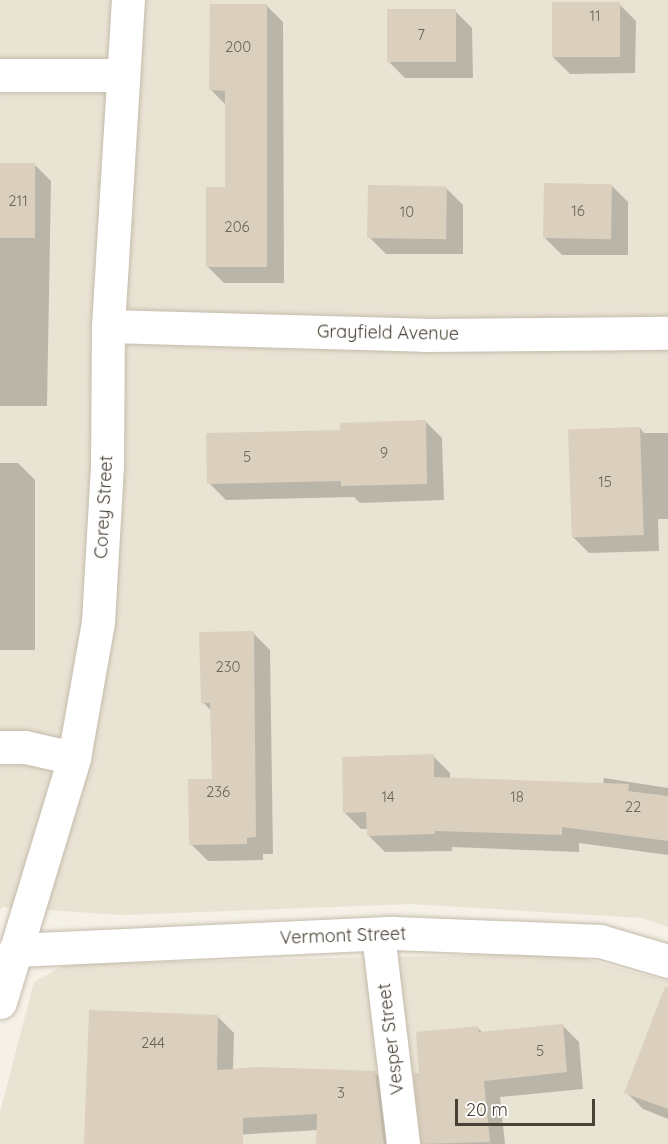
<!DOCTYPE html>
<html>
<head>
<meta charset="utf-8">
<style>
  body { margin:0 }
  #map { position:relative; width:668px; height:1144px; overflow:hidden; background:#f5f1e7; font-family:Quicksand,sans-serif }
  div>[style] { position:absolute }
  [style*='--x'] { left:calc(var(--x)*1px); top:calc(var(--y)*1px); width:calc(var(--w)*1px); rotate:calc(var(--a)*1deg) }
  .residential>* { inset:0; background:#e9e3d4 }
  .shadow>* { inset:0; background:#0003 }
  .building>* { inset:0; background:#dbcfbe; transform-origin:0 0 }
  .roads { filter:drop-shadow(0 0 2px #c4bbab) drop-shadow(0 0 2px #c4bbab) }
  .minor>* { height:33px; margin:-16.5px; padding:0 16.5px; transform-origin:16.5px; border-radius:16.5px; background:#fff }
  span { translate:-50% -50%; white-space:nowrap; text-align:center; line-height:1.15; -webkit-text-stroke:5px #fff; paint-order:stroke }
  .number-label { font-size:15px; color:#6e6457 }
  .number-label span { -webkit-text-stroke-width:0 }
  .street-label { font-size:18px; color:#494135 }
  .scale { position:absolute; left:455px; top:1099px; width:140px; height:27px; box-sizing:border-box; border:3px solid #494135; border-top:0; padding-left:8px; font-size:18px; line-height:21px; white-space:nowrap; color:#494135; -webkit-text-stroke:4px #fff; paint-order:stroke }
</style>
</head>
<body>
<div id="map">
  <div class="residential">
    <i style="clip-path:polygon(0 0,668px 0,668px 927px,642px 918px,411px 904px,122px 915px,2px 907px,0 911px)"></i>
    <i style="clip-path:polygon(562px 953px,668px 981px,668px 1144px,0 1144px,0 1112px,34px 982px,66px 964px)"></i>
  </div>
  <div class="shadow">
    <i style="clip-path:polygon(619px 4px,636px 21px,635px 73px,570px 74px,553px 57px)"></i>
    <i style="clip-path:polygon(266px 5px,283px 22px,284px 283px,224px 283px,207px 266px,227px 189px,227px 106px,211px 90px)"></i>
    <i style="clip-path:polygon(455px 11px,472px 28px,473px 78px,405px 78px,388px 61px)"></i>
    <i style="clip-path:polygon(0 165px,35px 165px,51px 181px,47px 406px,0 406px)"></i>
    <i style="clip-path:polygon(611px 185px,628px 202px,628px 255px,562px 255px,545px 238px)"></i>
    <i style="clip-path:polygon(446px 188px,463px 205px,463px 254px,386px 254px,369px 237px)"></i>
    <i style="clip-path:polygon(425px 421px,442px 438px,444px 500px,360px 503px,354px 497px,226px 500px,209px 483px,341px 432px)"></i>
    <i style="clip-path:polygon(640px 428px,644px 433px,668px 433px,668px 519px,658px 519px,659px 551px,589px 553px,572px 536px)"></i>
    <i style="clip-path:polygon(0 463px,18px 463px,35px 480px,35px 650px,0 650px)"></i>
    <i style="clip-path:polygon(253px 633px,270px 650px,273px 854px,263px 854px,263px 860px,208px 861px,191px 844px,213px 780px,212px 712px,203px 702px)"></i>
    <i style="clip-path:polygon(433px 756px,450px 773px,450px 779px,603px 784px,604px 778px,668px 788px,668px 855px,579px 843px,579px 852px,452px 847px,452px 851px,385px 852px,368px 835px,368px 829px,361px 829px,344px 812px)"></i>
    <i style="clip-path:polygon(218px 1017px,234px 1033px,233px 1070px,375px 1073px,391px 1089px,399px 1144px,318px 1144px,318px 1130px,217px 1136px,217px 1144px,85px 1144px)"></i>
    <i style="clip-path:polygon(562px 1025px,579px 1042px,583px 1089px,500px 1097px,505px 1144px,422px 1144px,415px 1074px,421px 1074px,478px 1028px,483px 1033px)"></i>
    <i style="clip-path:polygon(668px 1049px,668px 1119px,643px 1109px,626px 1092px)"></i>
  </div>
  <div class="building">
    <i style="left:552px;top:2px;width:68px;height:55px"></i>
    <i style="clip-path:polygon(210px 4px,267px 4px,267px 267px,206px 267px,206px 187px,225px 187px,225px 91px,209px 90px)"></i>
    <i style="left:387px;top:9px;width:69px;height:53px"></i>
    <i style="left:0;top:163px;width:35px;height:75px"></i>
    <i style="left:544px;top:183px;width:68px;height:55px;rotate:1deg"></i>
    <i style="left:368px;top:185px;width:79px;height:53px;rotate:1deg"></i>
    <i style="clip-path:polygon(426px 420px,427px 484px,341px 486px,341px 481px,207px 484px,206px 433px,340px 430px,340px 423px)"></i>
    <i style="left:640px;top:427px;width:108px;height:72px;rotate:88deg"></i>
    <i style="clip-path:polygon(254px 631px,256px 837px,247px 838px,247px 844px,189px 845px,188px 779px,212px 779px,210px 703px,201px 703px,199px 632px)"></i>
    <i style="clip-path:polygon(434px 754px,434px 777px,629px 784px,628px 791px,668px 796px,668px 841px,562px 827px,562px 835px,435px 831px,435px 834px,367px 836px,366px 812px,343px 813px,342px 757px)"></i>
    <i style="clip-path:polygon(665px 987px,668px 987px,668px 1109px,624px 1093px)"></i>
    <i style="clip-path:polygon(89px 1010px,218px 1015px,217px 1070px,260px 1067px,375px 1071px,384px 1144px,316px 1144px,317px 1114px,243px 1118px,243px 1144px,84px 1144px)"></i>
    <i style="clip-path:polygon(563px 1024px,567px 1072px,484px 1081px,490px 1142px,421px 1144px,413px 1073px,419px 1073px,416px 1032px,478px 1026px,479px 1032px)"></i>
  </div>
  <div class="roads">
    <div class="minor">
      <i style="--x:0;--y:75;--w:122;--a:0"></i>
      <i style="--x:108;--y:326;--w:316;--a:1.6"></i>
      <i style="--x:424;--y:335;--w:244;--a:-0.5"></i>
      <i style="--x:0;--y:747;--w:25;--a:0"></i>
      <i style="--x:25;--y:747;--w:50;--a:12.7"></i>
      <i style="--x:378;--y:934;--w:211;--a:83.2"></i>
      <i style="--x:15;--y:950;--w:379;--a:-2.6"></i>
      <i style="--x:394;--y:933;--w:206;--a:2.2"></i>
      <i style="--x:600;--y:941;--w:71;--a:16.4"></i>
      <i style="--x:0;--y:1002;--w:255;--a:-73.1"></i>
      <i style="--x:74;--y:758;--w:138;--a:-80"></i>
      <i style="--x:98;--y:622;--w:156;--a:-86.7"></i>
      <i style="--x:107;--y:466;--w:140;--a:-89.6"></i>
      <i style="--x:108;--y:326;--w:327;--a:-86.5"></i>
    </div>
  </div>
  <div class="number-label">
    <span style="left:595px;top:16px">11</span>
    <span style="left:421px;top:35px">7</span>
    <span style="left:238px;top:47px">200</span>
    <span style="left:18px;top:201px">211</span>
    <span style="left:578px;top:211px">16</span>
    <span style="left:407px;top:212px">10</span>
    <span style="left:237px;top:227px">206</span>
    <span style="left:384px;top:453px">9</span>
    <span style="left:247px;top:457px">5</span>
    <span style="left:605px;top:482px">15</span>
    <span style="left:228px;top:667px">230</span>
    <span style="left:218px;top:792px">236</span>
    <span style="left:388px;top:797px">14</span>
    <span style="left:517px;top:797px">18</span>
    <span style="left:633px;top:807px">22</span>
    <span style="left:153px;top:1043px">244</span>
    <span style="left:540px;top:1051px">5</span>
    <span style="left:341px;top:1093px">3</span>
  </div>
  <div class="street-label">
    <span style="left:388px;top:333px;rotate:1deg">Grayfield Avenue</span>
    <span style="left:104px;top:507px;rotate:-87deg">Corey Street</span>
    <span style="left:343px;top:936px;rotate:-2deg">Vermont Street</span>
    <span style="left:391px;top:1039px;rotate:-97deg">Vesper Street</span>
  </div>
  <div class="scale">20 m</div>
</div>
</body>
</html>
